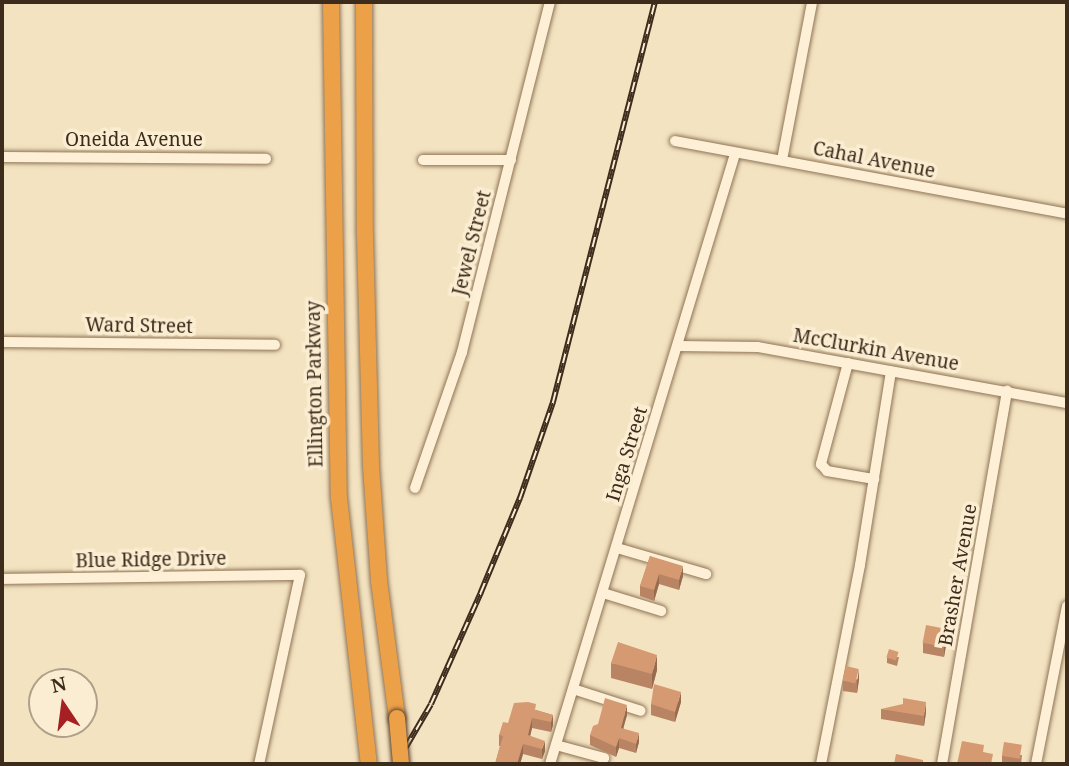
<!DOCTYPE html>
<html>
<head>
<meta charset="utf-8">
<style>
  body { margin:0 }
  #map { position:relative; width:1069px; height:766px; overflow:hidden; background:#f3e3c1; font-family:"Noto Serif",serif }
  div>[style] { position:absolute }
  [style*='--x'] { left:calc(var(--x)*1px); top:calc(var(--y)*1px); width:calc(var(--w)*1px); rotate:calc(var(--a)*1deg) }
  .roads { filter:drop-shadow(0 0 2px #8f7456) drop-shadow(0 0 2px #8f7456) }
  .minor>* { height:10px; margin:-5px; padding:0 5px; transform-origin:5px; border-radius:5px; background:#fdf0d6 }
  .highway>* { height:16px; margin:-8px; padding:0 8px; transform-origin:8px; border-radius:8px; background:#eca148 }
  .rail>* { height:6px; margin-top:-3px; transform-origin:0; background:repeating-linear-gradient(90deg,#faedd2 0 10px,#3d2c1c 0 20px); box-sizing:border-box; border-block:2px solid #3d2c1c }
  .bridges { filter:drop-shadow(0 0 2px #5d412b) drop-shadow(0 0 2px #5d412b) }
  .highway-bridge>* { height:16px; margin:-8px; padding:0 8px; transform-origin:8px; border-radius:8px; background:#eca148 }
  .wall>* { inset:0; background:#b88463 }
  .shaded-wall>* { inset:0; background:#966c50 }
  .building>* { inset:0; background:#d69a73; transform-origin:0 0 }
  span { translate:-50% -50%; white-space:nowrap; text-align:center; line-height:1.15; -webkit-text-stroke:7px #faedd2; paint-order:stroke }
  .street-label { font-size:19px; color:#3d2c1c }
  .frame { position:absolute; inset:0; border:4px solid #3d2c1c; pointer-events:none }
  .north { position:absolute; left:28px; top:668px; width:70px; height:70px; box-sizing:border-box; background:#faedd2; border:2px solid #aea089; border-radius:50%; rotate:347deg; font-size:19px; font-weight:700; line-height:28px; text-align:center; color:#3d2c1c }
  .north::after { content:''; display:block; margin:auto; width:24px; height:32px; background:#a61f22; clip-path:polygon(50% 0,100% 100%,50% 72%,0 100%) }
</style>
</head>
<body>
<div id="map">
  <div class="roads">
    <div class="minor">
      <i style="--x:675;--y:141;--w:399;--a:10.5"></i>
      <i style="--x:2;--y:157;--w:264;--a:0.4"></i>
      <i style="--x:423;--y:160;--w:88;--a:0"></i>
      <i style="--x:782;--y:160;--w:161;--a:-79.2"></i>
      <i style="--x:2;--y:342;--w:273;--a:0.6"></i>
      <i style="--x:678;--y:346;--w:80;--a:0.7"></i>
      <i style="--x:758;--y:347;--w:314;--a:10.3"></i>
      <i style="--x:848;--y:363;--w:105;--a:105"></i>
      <i style="--x:821;--y:464;--w:9;--a:49"></i>
      <i style="--x:827;--y:471;--w:48;--a:9.7"></i>
      <i style="--x:415;--y:488;--w:144;--a:-70.9"></i>
      <i style="--x:462;--y:352;--w:361;--a:-75.9"></i>
      <i style="--x:617;--y:548;--w:93;--a:16.3"></i>
      <i style="--x:2;--y:579;--w:298;--a:-0.8"></i>
      <i style="--x:300;--y:575;--w:193;--a:102.2"></i>
      <i style="--x:603;--y:593;--w:61;--a:17.2"></i>
      <i style="--x:573;--y:689;--w:71;--a:17.9"></i>
      <i style="--x:556;--y:745;--w:50;--a:15.2"></i>
      <i style="--x:550;--y:764;--w:637;--a:-73.13"></i>
      <i style="--x:821;--y:764;--w:203;--a:-78.9"></i>
      <i style="--x:860;--y:565;--w:196;--a:-80.9"></i>
      <i style="--x:942;--y:764;--w:379;--a:-80.1"></i>
      <i style="--x:1036;--y:764;--w:161;--a:-78.9"></i>
    </div>
    <div class="highway">
      <i style="--x:331;--y:2;--w:496;--a:89.1"></i>
      <i style="--x:339;--y:498;--w:268;--a:83.6"></i>
      <i style="--x:364;--y:2;--w:234;--a:89.8"></i>
      <i style="--x:365;--y:236;--w:230;--a:88.5"></i>
      <i style="--x:371;--y:466;--w:115;--a:86"></i>
      <i style="--x:379;--y:581;--w:138;--a:82.5"></i>
    </div>
  </div>
  <div class="rail">
    <i style="--x:396;--y:764;--w:69;--a:-59.7"></i>
    <i style="--x:431;--y:704;--w:123;--a:-65.9"></i>
    <i style="--x:481;--y:592;--w:102;--a:-67.5"></i>
    <i style="--x:520;--y:498;--w:102;--a:-71"></i>
    <i style="--x:553;--y:402;--w:413;--a:-75.7"></i>
  </div>
  <div class="bridges">
    <div class="highway-bridge">
      <i style="--x:397;--y:718;--w:46;--a:85"></i>
    </div>
  </div>
  <div class="wall">
    <i style="clip-path:polygon(650px 556px,683px 576px,679px 590px,659px 584px,654px 601px,640px 596px,640px 586px)"></i>
    <i style="clip-path:polygon(947px 639px,944px 657px,923px 653px,923px 643px)"></i>
    <i style="clip-path:polygon(899px 657px,897px 666px,887px 663px,887px 658px)"></i>
    <i style="clip-path:polygon(611px 663px,657px 670px,652px 689px,611px 678px)"></i>
    <i style="clip-path:polygon(859px 679px,857px 693px,843px 691px,843px 681px)"></i>
    <i style="clip-path:polygon(681px 702px,675px 722px,651px 715px,651px 704px)"></i>
    <i style="clip-path:polygon(881px 709px,926px 712px,924px 726px,881px 719px)"></i>
    <i style="clip-path:polygon(536px 710px,553px 715px,553px 725px,551px 732px,532px 728px,530px 736px,545px 751px,542px 759px,523px 754px,520px 764px,495px 764px,500px 746px,499px 746px,499px 735px)"></i>
    <i style="clip-path:polygon(627px 715px,623px 728px,639px 742px,636px 753px,619px 748px,616px 757px,590px 745px,590px 735px)"></i>
    <i style="clip-path:polygon(1022px 755px,1021px 764px,1002px 764px,1002px 756px)"></i>
  </div>
  <div class="shaded-wall">
    <i style="clip-path:polygon(683px 566px,683px 576px,679px 590px,679px 580px)"></i>
    <i style="clip-path:polygon(659px 574px,659px 584px,654px 601px,654px 590px)"></i>
    <i style="clip-path:polygon(947px 629px,947px 639px,944px 657px,944px 647px)"></i>
    <i style="clip-path:polygon(657px 655px,657px 670px,652px 689px,652px 674px)"></i>
    <i style="clip-path:polygon(859px 669px,859px 679px,857px 693px,857px 683px)"></i>
    <i style="clip-path:polygon(681px 692px,681px 702px,675px 722px,675px 712px)"></i>
    <i style="clip-path:polygon(926px 702px,926px 712px,924px 726px,924px 716px)"></i>
    <i style="clip-path:polygon(627px 705px,627px 715px,621px 737px,621px 728px)"></i>
    <i style="clip-path:polygon(553px 715px,553px 725px,551px 732px,551px 722px)"></i>
    <i style="clip-path:polygon(532px 718px,532px 728px,528px 745px,528px 735px)"></i>
    <i style="clip-path:polygon(639px 733px,639px 742px,636px 753px,636px 744px)"></i>
    <i style="clip-path:polygon(619px 738px,619px 748px,616px 757px,616px 747px)"></i>
    <i style="clip-path:polygon(545px 741px,545px 751px,542px 759px,542px 749px)"></i>
    <i style="clip-path:polygon(523px 744px,523px 754px,520px 764px,517px 764px)"></i>
  </div>
  <div class="building">
    <i style="clip-path:polygon(650px 556px,683px 566px,679px 580px,659px 574px,654px 590px,640px 586px)"></i>
    <i style="left:926px;top:625px;width:21px;height:18px;rotate:11deg"></i>
    <i style="clip-path:polygon(618px 642px,657px 655px,652px 674px,611px 663px)"></i>
    <i style="left:889px;top:649px;width:10px;height:9px;rotate:17deg"></i>
    <i style="left:846px;top:666px;width:13px;height:15px;rotate:13deg"></i>
    <i style="clip-path:polygon(654px 684px,681px 692px,675px 712px,651px 704px)"></i>
    <i style="clip-path:polygon(605px 698px,627px 705px,621px 728px,639px 733px,636px 744px,619px 738px,616px 747px,590px 735px,593px 726px,598px 724px)"></i>
    <i style="clip-path:polygon(903px 698px,926px 702px,924px 716px,881px 709px,903px 704px)"></i>
    <i style="clip-path:polygon(528px 702px,536px 704px,535px 710px,553px 715px,551px 722px,532px 718px,528px 735px,545px 741px,542px 749px,523px 744px,517px 764px,495px 764px,503px 736px,499px 735px,503px 722px,508px 723px,514px 703px)"></i>
    <i style="clip-path:polygon(962px 741px,984px 745px,983px 752px,993px 754px,991px 764px,957px 764px)"></i>
    <i style="left:1004px;top:742px;width:18px;height:14px;rotate:9deg"></i>
    <i style="clip-path:polygon(896px 754px,923px 760px,923px 764px,894px 764px)"></i>
  </div>
  <div class="street-label">
    <span style="left:134px;top:140px">Oneida Avenue</span>
    <span style="left:874px;top:160px;rotate:11deg">Cahal Avenue</span>
    <span style="left:472px;top:243px;rotate:-76deg">Jewel Street</span>
    <span style="left:139px;top:326px;rotate:1deg">Ward Street</span>
    <span style="left:876px;top:350px;rotate:10deg">McClurkin Avenue</span>
    <span style="left:315px;top:384px;rotate:-91deg">Ellington Parkway</span>
    <span style="left:627px;top:454px;rotate:-73deg">Inga Street</span>
    <span style="left:151px;top:560px;rotate:-1deg">Blue Ridge Drive</span>
    <span style="left:958px;top:575px;rotate:-80deg">Brasher Avenue</span>
  </div>
  <div class="frame"></div>
  <div class="north">N</div>
</div>
</body>
</html>
